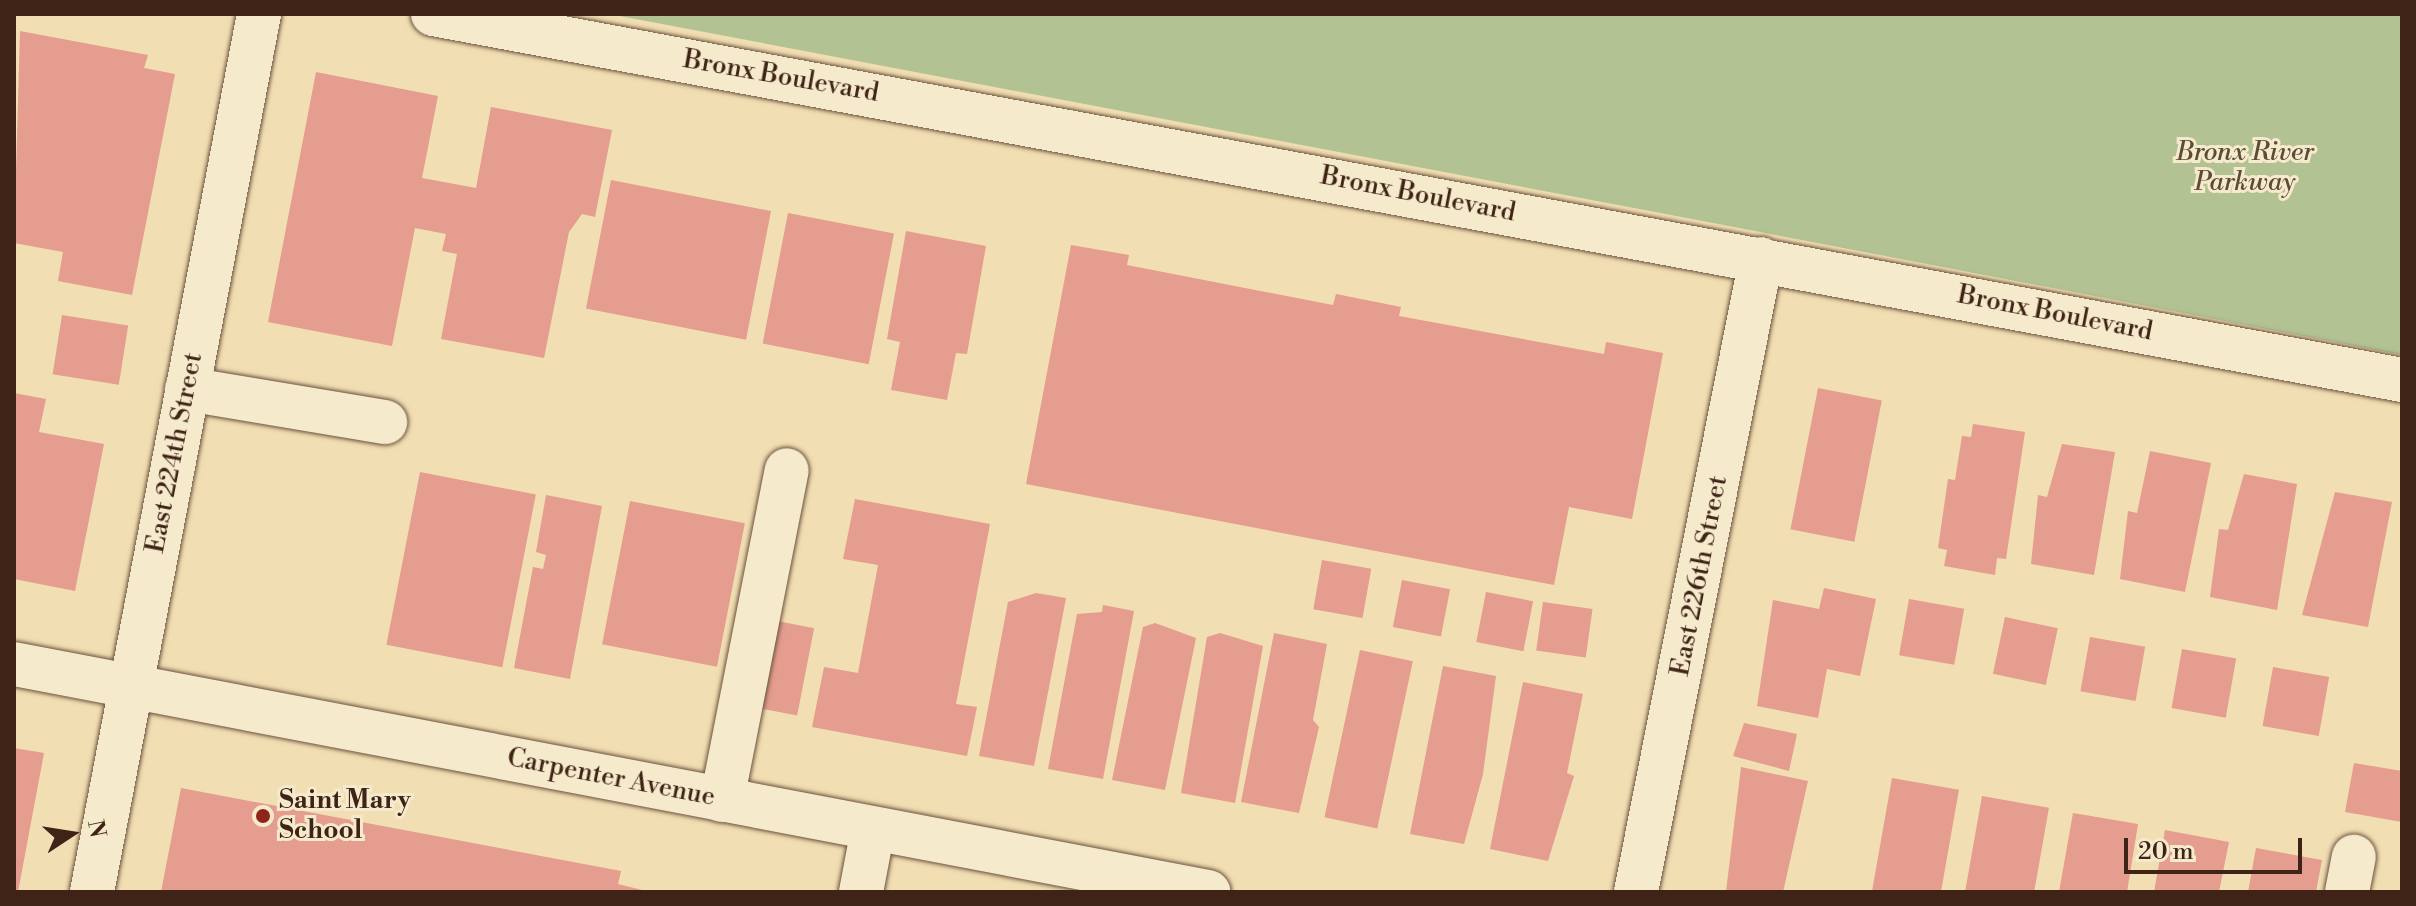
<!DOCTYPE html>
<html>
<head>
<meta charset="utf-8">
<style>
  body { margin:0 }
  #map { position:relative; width:2416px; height:906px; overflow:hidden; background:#f1deb2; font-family:"Libre Bodoni",serif }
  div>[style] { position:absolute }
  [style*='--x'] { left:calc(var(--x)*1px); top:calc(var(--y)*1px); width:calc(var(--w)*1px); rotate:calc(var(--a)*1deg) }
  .green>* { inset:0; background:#b3c292 }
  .building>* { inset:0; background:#e49d8e; transform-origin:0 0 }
  .roads { filter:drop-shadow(0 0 2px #6c523e) drop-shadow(0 0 2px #6c523e) }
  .minor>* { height:44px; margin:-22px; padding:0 22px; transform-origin:22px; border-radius:22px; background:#f6eacd }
  .dots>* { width:22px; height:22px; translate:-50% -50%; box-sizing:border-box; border:4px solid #f6eacd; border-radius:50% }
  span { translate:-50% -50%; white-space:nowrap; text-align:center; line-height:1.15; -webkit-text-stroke:6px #f6eacd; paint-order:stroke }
  .street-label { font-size:26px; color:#3f2317 }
  .park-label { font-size:26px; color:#5c4b36; font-style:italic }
  .poi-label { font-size:26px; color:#3f2317; font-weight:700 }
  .left { translate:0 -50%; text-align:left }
  .frame { position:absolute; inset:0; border:16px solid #3f2317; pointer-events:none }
  .north { position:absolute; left:32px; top:794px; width:80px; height:80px; -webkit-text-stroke:6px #f6eacd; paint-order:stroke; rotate:78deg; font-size:22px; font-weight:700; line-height:32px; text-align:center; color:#3f2317 }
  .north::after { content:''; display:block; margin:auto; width:28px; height:36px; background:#3f2317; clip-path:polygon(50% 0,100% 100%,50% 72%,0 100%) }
  .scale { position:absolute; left:2124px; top:838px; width:178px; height:36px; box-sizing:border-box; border:4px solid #3f2317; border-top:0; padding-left:10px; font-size:24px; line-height:28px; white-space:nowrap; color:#3f2317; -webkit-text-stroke:6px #f6eacd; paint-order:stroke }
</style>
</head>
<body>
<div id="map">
  <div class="green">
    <i style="clip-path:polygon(609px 14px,2402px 14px,2402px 355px,1687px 218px)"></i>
  </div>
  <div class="building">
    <i style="clip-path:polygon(20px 31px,148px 55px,144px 68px,175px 74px,132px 295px,58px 281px,63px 252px,14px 243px)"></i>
    <i style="clip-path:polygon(316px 72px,438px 96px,422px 178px,476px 188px,491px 107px,612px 130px,595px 217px,582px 214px,569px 232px,544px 358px,441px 339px,457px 254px,442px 251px,446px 234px,415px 228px,392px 346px,268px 322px)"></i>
    <i style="left:611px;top:180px;width:163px;height:131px;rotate:11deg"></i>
    <i style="left:788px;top:213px;width:108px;height:133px;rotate:11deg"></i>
    <i style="clip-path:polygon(906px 231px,986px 246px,967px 354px,956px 353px,947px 400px,891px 390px,900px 342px,887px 339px)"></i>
    <i style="clip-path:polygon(1071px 245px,1129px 255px,1127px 265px,1333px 305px,1336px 294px,1401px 307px,1399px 316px,1604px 354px,1606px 342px,1663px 353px,1632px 519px,1569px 507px,1554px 585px,1026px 484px)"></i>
    <i style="left:62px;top:315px;width:67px;height:60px;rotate:9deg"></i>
    <i style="left:1818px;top:388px;width:65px;height:144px;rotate:11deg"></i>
    <i style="clip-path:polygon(14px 393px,46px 399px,39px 432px,104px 444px,75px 591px,14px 579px)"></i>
    <i style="clip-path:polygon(1973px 424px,2025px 432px,2006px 559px,1997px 558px,1995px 575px,1944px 566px,1947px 550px,1938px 548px,1948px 479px,1955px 480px,1962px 436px,1971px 437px)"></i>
    <i style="clip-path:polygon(2062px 444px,2115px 452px,2094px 575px,2031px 564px,2038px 495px,2047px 497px)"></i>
    <i style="clip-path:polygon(2150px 451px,2211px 463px,2185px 592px,2120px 579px,2128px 511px,2137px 513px)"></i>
    <i style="left:420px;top:472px;width:118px;height:176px;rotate:11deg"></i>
    <i style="clip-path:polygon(2244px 474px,2297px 484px,2277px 610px,2210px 597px,2219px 529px,2228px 530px)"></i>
    <i style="clip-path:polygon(2335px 492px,2392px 502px,2368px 627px,2302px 615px)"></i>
    <i style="clip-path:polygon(546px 495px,602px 506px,570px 679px,514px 668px,533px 567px,543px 569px,546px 555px,536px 552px)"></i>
    <i style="clip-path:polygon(855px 499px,990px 524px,956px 704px,977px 707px,967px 756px,812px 727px,824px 667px,858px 673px,878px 565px,843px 559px)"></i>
    <i style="left:630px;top:501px;width:117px;height:146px;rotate:11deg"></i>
    <i style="left:1322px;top:560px;width:50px;height:50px;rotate:10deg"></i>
    <i style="left:1402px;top:580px;width:49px;height:48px;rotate:11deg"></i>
    <i style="clip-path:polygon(1824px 588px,1876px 599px,1860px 676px,1827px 669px,1818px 718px,1757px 706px,1773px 600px,1819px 609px)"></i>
    <i style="left:1486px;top:592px;width:48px;height:51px;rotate:11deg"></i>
    <i style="clip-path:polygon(1036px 593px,1066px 598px,1034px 766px,979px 756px,1008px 602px)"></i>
    <i style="left:1909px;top:599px;width:56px;height:57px;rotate:10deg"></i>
    <i style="left:1543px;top:602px;width:50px;height:49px;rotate:8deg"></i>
    <i style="clip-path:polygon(1103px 605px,1134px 611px,1103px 779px,1048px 769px,1077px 614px,1102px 612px)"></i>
    <i style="left:2005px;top:617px;width:54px;height:58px;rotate:12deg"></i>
    <i style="left:767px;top:619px;width:48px;height:89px;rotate:11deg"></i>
    <i style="clip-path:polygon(1155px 623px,1196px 638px,1165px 790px,1112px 780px,1143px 627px)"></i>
    <i style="clip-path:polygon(1220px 633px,1263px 646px,1235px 803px,1181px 793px,1207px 637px)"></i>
    <i style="clip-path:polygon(1274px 633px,1327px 644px,1313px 720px,1319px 727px,1299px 813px,1241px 802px)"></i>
    <i style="left:2090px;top:637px;width:56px;height:55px;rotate:10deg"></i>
    <i style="left:2182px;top:649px;width:55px;height:60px;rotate:10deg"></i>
    <i style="left:1360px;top:650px;width:54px;height:171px;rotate:12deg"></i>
    <i style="clip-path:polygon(1443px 666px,1496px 676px,1483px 774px,1464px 844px,1410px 834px)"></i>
    <i style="left:2273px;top:667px;width:57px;height:60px;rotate:10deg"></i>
    <i style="clip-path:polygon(1523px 682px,1583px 694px,1567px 773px,1574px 776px,1548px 861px,1490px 849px)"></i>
    <i style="clip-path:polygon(1744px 723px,1797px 734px,1789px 771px,1733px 756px)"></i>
    <i style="clip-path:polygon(14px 748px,44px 753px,18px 892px,14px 892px)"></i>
    <i style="clip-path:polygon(2354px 763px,2402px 771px,2402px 822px,2345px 812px)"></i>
    <i style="clip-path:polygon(1741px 767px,1808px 781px,1783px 892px,1726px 892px)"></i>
    <i style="left:1892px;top:778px;width:68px;height:116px;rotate:10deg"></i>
    <i style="clip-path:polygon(181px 788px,621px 871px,618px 884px,650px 892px,161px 892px)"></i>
    <i style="left:1982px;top:796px;width:68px;height:97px;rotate:10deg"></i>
    <i style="clip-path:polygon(2073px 813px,2138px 824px,2127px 892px,2059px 892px)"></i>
    <i style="clip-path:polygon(2165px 830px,2229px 842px,2219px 892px,2154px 892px)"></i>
    <i style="clip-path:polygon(2256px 848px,2322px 860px,2316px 892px,2248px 892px)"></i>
  </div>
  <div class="roads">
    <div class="minor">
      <i style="--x:433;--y:14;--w:2003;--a:10.53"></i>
      <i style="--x:187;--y:389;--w:201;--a:9.5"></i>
      <i style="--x:14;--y:664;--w:1216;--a:10.81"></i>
      <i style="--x:722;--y:800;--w:336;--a:-78.9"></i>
      <i style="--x:92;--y:892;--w:894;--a:-79.23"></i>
      <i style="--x:861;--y:892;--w:64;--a:-79.2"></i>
      <i style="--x:1636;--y:892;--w:645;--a:-78.83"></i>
      <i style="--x:2347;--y:892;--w:36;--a:-79"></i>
    </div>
  </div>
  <div class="dots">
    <i style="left:263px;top:816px;background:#8f2418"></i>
  </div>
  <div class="street-label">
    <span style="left:781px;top:77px;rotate:10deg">Bronx Boulevard</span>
    <span style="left:1418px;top:195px;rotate:11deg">Bronx Boulevard</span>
    <span style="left:2055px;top:314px;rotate:11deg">Bronx Boulevard</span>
    <span style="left:175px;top:453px;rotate:-79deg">East 224th Street</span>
    <span style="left:1700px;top:576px;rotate:-79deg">East 226th Street</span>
    <span style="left:611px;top:778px;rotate:11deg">Carpenter Avenue</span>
  </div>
  <div class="park-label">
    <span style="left:2245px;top:168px">Bronx River<br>Parkway</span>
  </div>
  <div class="poi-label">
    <span class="left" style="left:279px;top:816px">Saint Mary<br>School</span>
  </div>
  <div class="frame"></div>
  <div class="north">N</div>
  <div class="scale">20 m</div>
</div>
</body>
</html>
